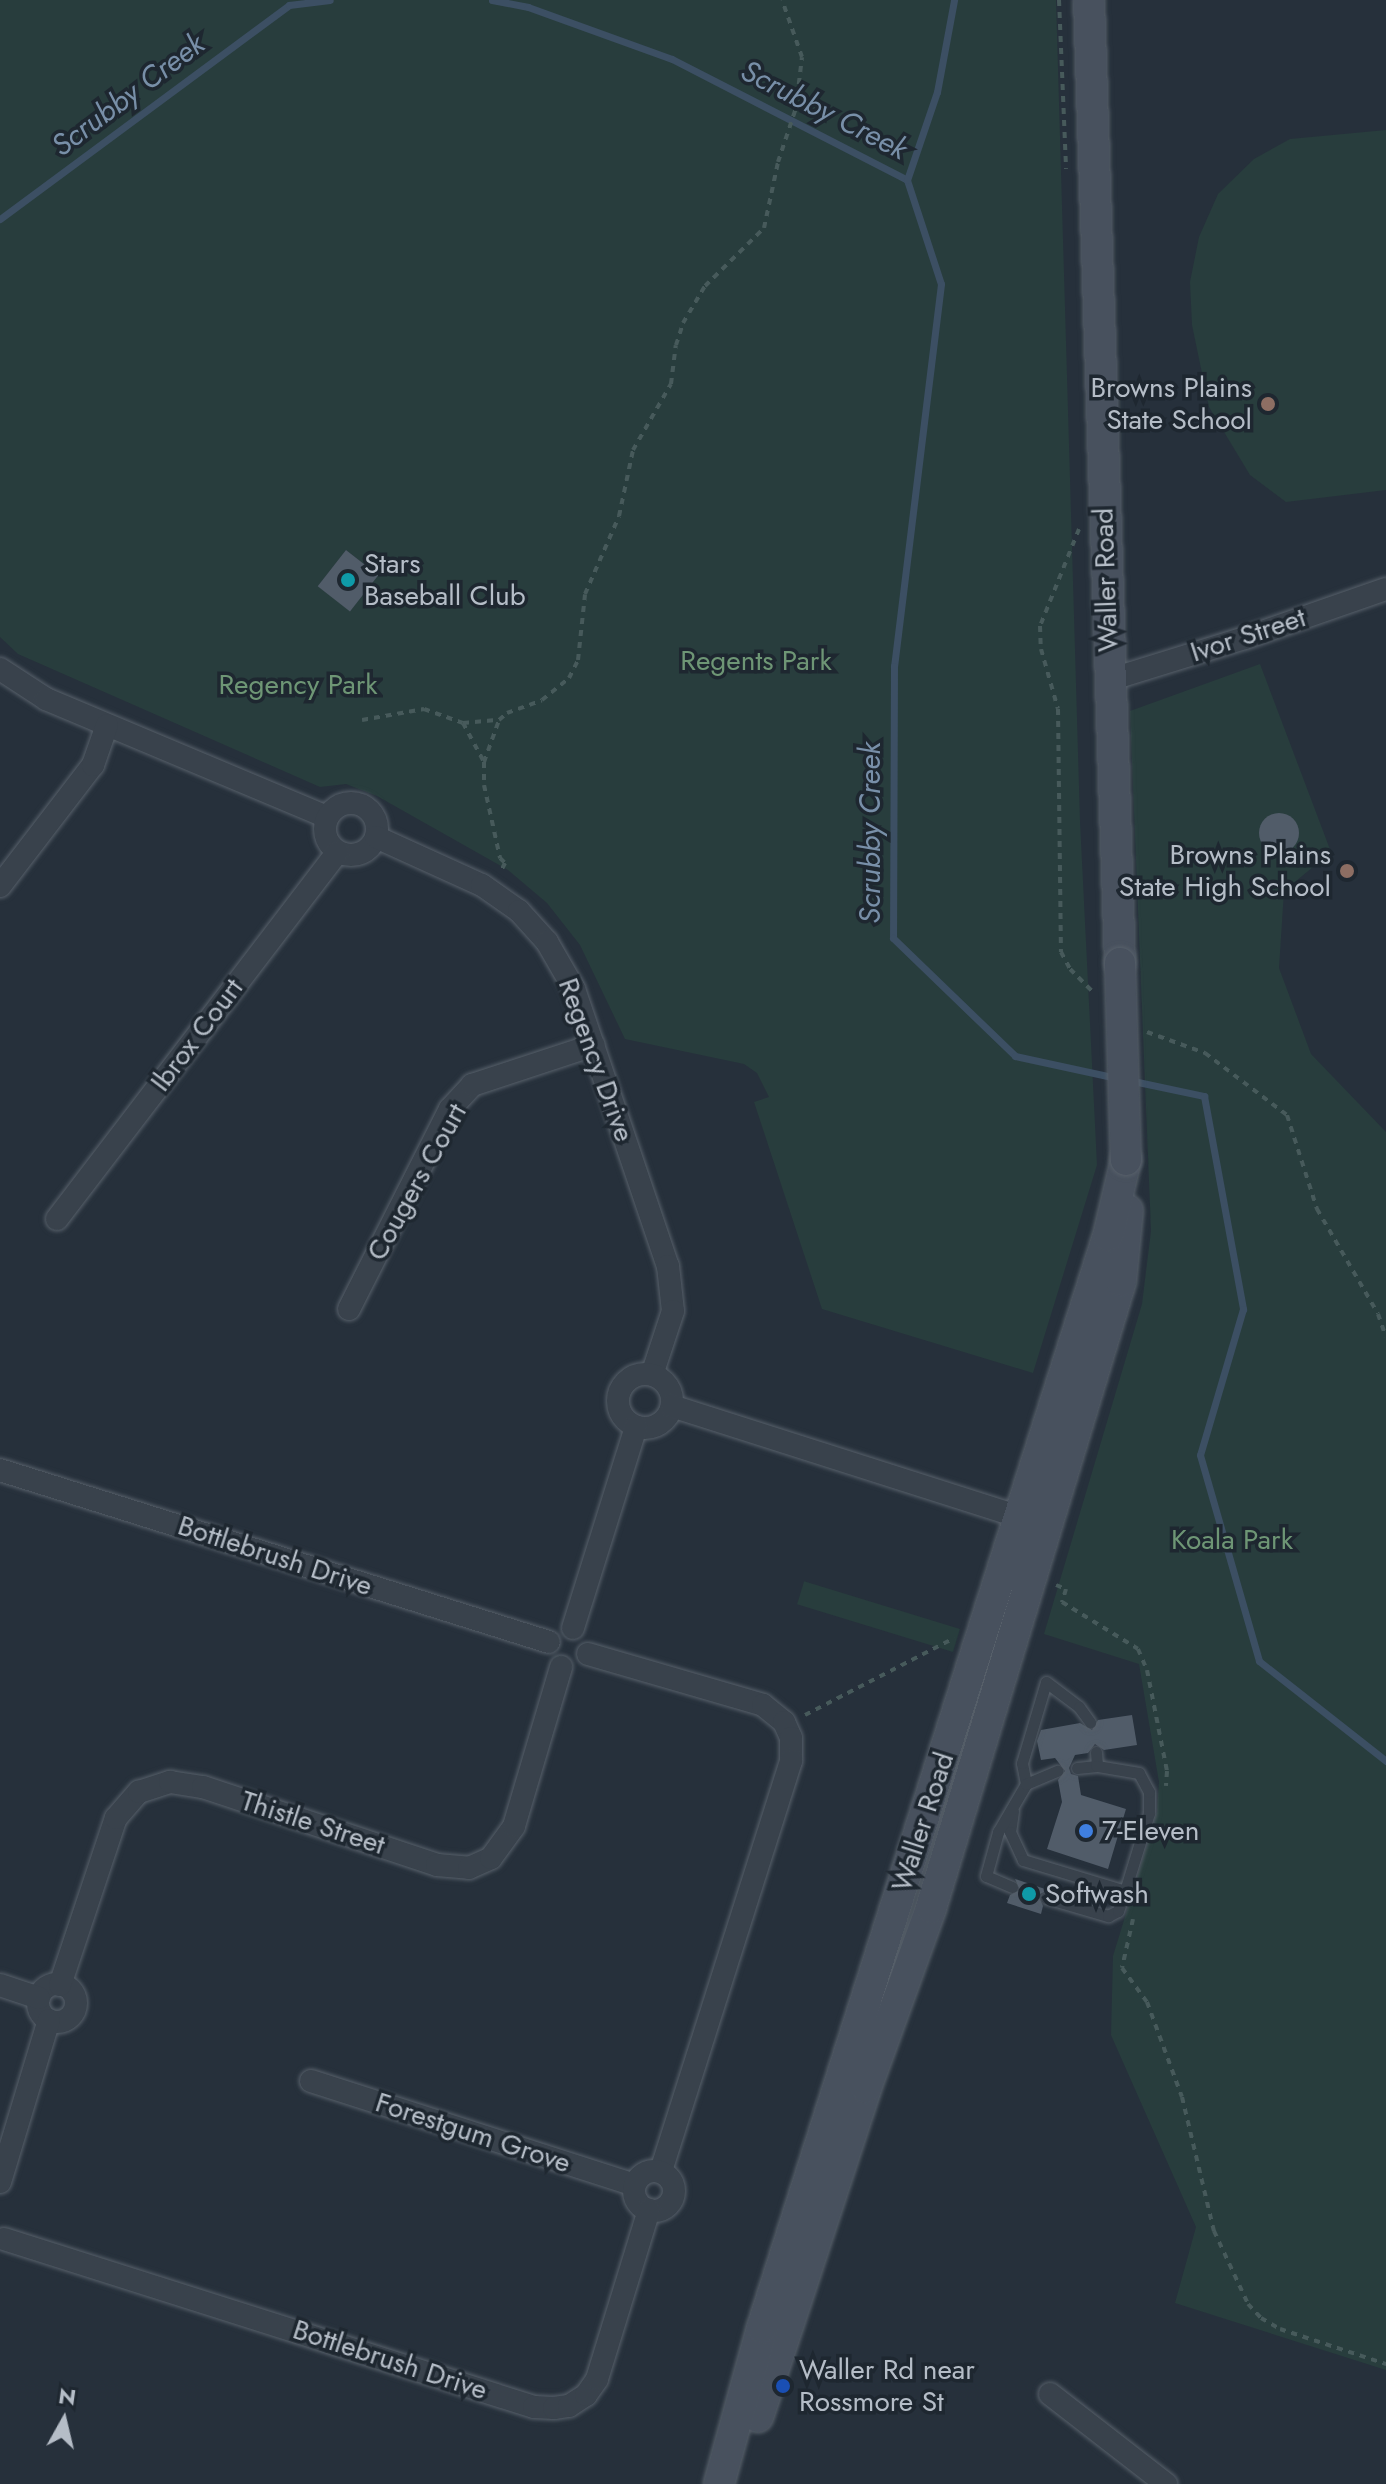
<!DOCTYPE html>
<html>
<head>
<meta charset="utf-8">
<style>
  body { margin:0 }
  #map { position:relative; width:1386px; height:2484px; overflow:hidden; background:#26303b; font-family:Jost,sans-serif }
  div>[style] { position:absolute }
  [style*='--x'] { left:calc(var(--x)*1px); top:calc(var(--y)*1px); width:calc(var(--w)*1px); rotate:calc(var(--a)*1deg) }
  .green>* { inset:0; background:#283d3d; transform-origin:0 0 }
  .stream>* { height:7px; margin:-3.5px; padding:0 3.5px; transform-origin:3.5px; border-radius:3.5px; background:#3c4f63 }
  .building>* { inset:0; background:#515c69; transform-origin:0 0 }
  .round { border-radius:50% }
  .path>* { height:4px; margin-top:-2px; transform-origin:0; background:repeating-linear-gradient(90deg,#475a5b 0 6px,transparent 0 12px) }
  .roads { filter:drop-shadow(0 0 2px #57606a) drop-shadow(0 0 2px #57606a) }
  .lane>* { height:11px; margin:-5.5px; padding:0 5.5px; transform-origin:5.5px; border-radius:5.5px; background:#39424c }
  .street>* { height:22px; margin:-11px; padding:0 11px; transform-origin:11px; border-radius:11px; background:#39424c }
  .street>.ring { margin:-11px; padding:0; box-sizing:content-box; background:none; border:22px solid #39424c; border-radius:50% }
  .secondary>* { height:30px; margin:-15px; padding:0 15px; transform-origin:15px; border-radius:15px; background:#48515e }
  .bridges { filter:drop-shadow(0 0 2px #57606a) drop-shadow(0 0 2px #57606a) }
  .secondary-bridge>* { height:30px; margin:-15px; padding:0 15px; transform-origin:15px; border-radius:15px; background:#48515e }
  .dots>* { width:22px; height:22px; translate:-50% -50%; box-sizing:border-box; border:4px solid #1e2730; border-radius:50% }
  span { translate:-50% -50%; white-space:nowrap; text-align:center; line-height:1.15; -webkit-text-stroke:7px #1e2730; paint-order:stroke }
  .poi-label { font-size:28px; color:#b5bdc7 }
  .right { translate:-100% -50%; text-align:right }
  .left { translate:0 -50%; text-align:left }
  .street-label { font-size:28px; color:#b5bdc7 }
  .park-label { font-size:28px; color:#6e9675 }
  .water-label { font-size:30px; color:#788fa8; font-style:italic }
  .north { position:absolute; left:24px; top:2380px; width:80px; height:80px; -webkit-text-stroke:6px #1e2730; paint-order:stroke; rotate:8deg; font-size:22px; font-weight:700; line-height:32px; text-align:center; color:#b5bdc7 }
  .north::after { content:''; display:block; margin:auto; width:28px; height:36px; background:#b5bdc7; clip-path:polygon(50% 0,100% 100%,50% 72%,0 100%) }
</style>
</head>
<body>
<div id="map">
  <div class="green">
    <i style="clip-path:polygon(evenodd,0 0,1056px 0,1080px 821px,1097px 1165px,1033px 1373px,822px 1309px,754px 1102px,769px 1097px,757px 1073px,744px 1064px,625px 1039px,580px 945px,547px 903px,508px 870px,377px 796px,346px 784px,320px 787px,18px 654px,0 637px,0 0,346px 550px,378px 575px,350px 611px,318px 586px,346px 550px)"></i>
    <i style="clip-path:polygon(1386px 130px,1386px 490px,1286px 502px,1250px 475px,1209px 407px,1192px 325px,1190px 282px,1199px 237px,1218px 194px,1254px 159px,1290px 139px)"></i>
    <i style="clip-path:polygon(1260px 664px,1331px 852px,1284px 891px,1279px 968px,1311px 1054px,1386px 1132px,1386px 2370px,1175px 2303px,1196px 2227px,1111px 2035px,1113px 1956px,1157px 1812px,1159px 1782px,1139px 1664px,1044px 1634px,1142px 1304px,1151px 1231px,1130px 711px)"></i>
    <i style="left:960px;top:1629px;width:24px;height:163px;rotate:107deg"></i>
  </div>
  <div class="stream">
    <i style="--x:492;--y:0;--w:37;--a:11"></i>
    <i style="--x:528;--y:7;--w:153;--a:19.9"></i>
    <i style="--x:672;--y:59;--w:264;--a:27.2"></i>
    <i style="--x:907;--y:180;--w:109;--a:71.9"></i>
    <i style="--x:941;--y:284;--w:385;--a:97"></i>
    <i style="--x:894;--y:666;--w:272;--a:90.2"></i>
    <i style="--x:893;--y:938;--w:170;--a:44"></i>
    <i style="--x:1015;--y:1056;--w:104;--a:12.2"></i>
    <i style="--x:907;--y:180;--w:93;--a:-71.2"></i>
    <i style="--x:937;--y:92;--w:94;--a:-79.5"></i>
    <i style="--x:0;--y:219;--w:360;--a:-36.5"></i>
    <i style="--x:289;--y:5;--w:41;--a:-7"></i>
    <i style="--x:1133;--y:1081;--w:73;--a:11.9"></i>
    <i style="--x:1204;--y:1096;--w:217;--a:79.6"></i>
    <i style="--x:1243;--y:1309;--w:152;--a:106.4"></i>
    <i style="--x:1200;--y:1455;--w:214;--a:74"></i>
    <i style="--x:1259;--y:1661;--w:162;--a:38.2"></i>
  </div>
  <div class="building">
    <i style="left:346px;top:550px;width:41px;height:46px;rotate:38deg"></i>
    <i class="round" style="left:1259px;top:813px;width:40px;height:40px"></i>
    <i style="clip-path:polygon(1132px 1715px,1137px 1745px,1104px 1750px,1095px 1744px,1088px 1753px,1075px 1755px,1069px 1768px,1071px 1774px,1078px 1776px,1081px 1795px,1126px 1809px,1108px 1869px,1047px 1849px,1062px 1802px,1058px 1780px,1065px 1771px,1055px 1758px,1041px 1760px,1037px 1741px,1041px 1730px,1080px 1723px,1092px 1730px,1098px 1720px)"></i>
    <i style="clip-path:polygon(1015px 1879px,1048px 1890px,1038px 1895px,1043px 1906px,1041px 1914px,1007px 1903px,1010px 1895px,1020px 1890px)"></i>
  </div>
  <div class="path">
    <i style="--x:1059;--y:0;--w:169;--a:87.6"></i>
    <i style="--x:1079;--y:529;--w:105;--a:111.9"></i>
    <i style="--x:1040;--y:626;--w:23;--a:88"></i>
    <i style="--x:1041;--y:649;--w:62;--a:74.2"></i>
    <i style="--x:1058;--y:709;--w:243;--a:89.3"></i>
    <i style="--x:1061;--y:952;--w:19;--a:62"></i>
    <i style="--x:1070;--y:969;--w:35;--a:45"></i>
    <i style="--x:362;--y:720;--w:63;--a:-10.1"></i>
    <i style="--x:424;--y:709;--w:41;--a:19.7"></i>
    <i style="--x:463;--y:723;--w:36;--a:-5"></i>
    <i style="--x:463;--y:723;--w:44;--a:61.7"></i>
    <i style="--x:484;--y:762;--w:23;--a:90"></i>
    <i style="--x:484;--y:785;--w:75;--a:77.6"></i>
    <i style="--x:500;--y:858;--w:7;--a:45"></i>
    <i style="--x:505;--y:863;--w:9;--a:117"></i>
    <i style="--x:484;--y:762;--w:45;--a:-70.3"></i>
    <i style="--x:499;--y:720;--w:11;--a:-41"></i>
    <i style="--x:507;--y:713;--w:37;--a:-20"></i>
    <i style="--x:542;--y:700;--w:35;--a:-39"></i>
    <i style="--x:569;--y:678;--w:20;--a:-63"></i>
    <i style="--x:578;--y:660;--w:66;--a:-83.9"></i>
    <i style="--x:585;--y:594;--w:85;--a:-66.4"></i>
    <i style="--x:619;--y:516;--w:67;--a:-78"></i>
    <i style="--x:633;--y:450;--w:76;--a:-60.1"></i>
    <i style="--x:671;--y:384;--w:39;--a:-83"></i>
    <i style="--x:676;--y:345;--w:23;--a:-72"></i>
    <i style="--x:683;--y:323;--w:43;--a:-59.3"></i>
    <i style="--x:705;--y:286;--w:83;--a:-44.5"></i>
    <i style="--x:764;--y:228;--w:67;--a:-78"></i>
    <i style="--x:778;--y:162;--w:57;--a:-71.6"></i>
    <i style="--x:796;--y:108;--w:51;--a:-83.3"></i>
    <i style="--x:802;--y:57;--w:60;--a:-109.3"></i>
    <i style="--x:1147;--y:1032;--w:62;--a:19.9"></i>
    <i style="--x:1205;--y:1053;--w:103;--a:37.1"></i>
    <i style="--x:1287;--y:1115;--w:99;--a:72.3"></i>
    <i style="--x:1317;--y:1209;--w:121;--a:59.8"></i>
    <i style="--x:1378;--y:1314;--w:24;--a:71"></i>
    <i style="--x:1056;--y:1585;--w:11;--a:22"></i>
    <i style="--x:1066;--y:1589;--w:14;--a:107"></i>
    <i style="--x:1062;--y:1602;--w:89;--a:31.7"></i>
    <i style="--x:1138;--y:1649;--w:23;--a:67"></i>
    <i style="--x:1147;--y:1670;--w:103;--a:78.8"></i>
    <i style="--x:1167;--y:1771;--w:15;--a:94"></i>
    <i style="--x:805;--y:1715;--w:168;--a:-27.3"></i>
    <i style="--x:1133;--y:1919;--w:50;--a:102.7"></i>
    <i style="--x:1122;--y:1968;--w:42;--a:53.7"></i>
    <i style="--x:1147;--y:2002;--w:101;--a:69.8"></i>
    <i style="--x:1182;--y:2097;--w:138;--a:76.6"></i>
    <i style="--x:1214;--y:2231;--w:81;--a:65"></i>
    <i style="--x:1248;--y:2304;--w:19;--a:47"></i>
    <i style="--x:1261;--y:2318;--w:22;--a:30"></i>
    <i style="--x:1280;--y:2329;--w:112;--a:18.3"></i>
  </div>
  <div class="roads">
    <div class="lane">
      <i style="--x:1077;--y:1768;--w:20;--a:-6"></i>
      <i style="--x:1097;--y:1766;--w:14;--a:-94"></i>
      <i style="--x:1026;--y:1784;--w:21;--a:-101"></i>
      <i style="--x:1022;--y:1763;--w:84;--a:-73.5"></i>
      <i style="--x:1046;--y:1682;--w:41;--a:37.1"></i>
      <i style="--x:1079;--y:1707;--w:19;--a:54"></i>
      <i style="--x:1013;--y:1811;--w:21;--a:98"></i>
      <i style="--x:1010;--y:1832;--w:31;--a:65"></i>
      <i style="--x:1023;--y:1860;--w:107;--a:16.9"></i>
      <i style="--x:1125;--y:1891;--w:82;--a:-72.9"></i>
      <i style="--x:1149;--y:1813;--w:21;--a:-90"></i>
      <i style="--x:1149;--y:1792;--w:21;--a:-118"></i>
      <i style="--x:1139;--y:1773;--w:43;--a:-170.5"></i>
      <i style="--x:1012;--y:1887;--w:28;--a:-157"></i>
      <i style="--x:986;--y:1876;--w:46;--a:-74.7"></i>
      <i style="--x:998;--y:1832;--w:56;--a:-59.7"></i>
      <i style="--x:1026;--y:1784;--w:34;--a:-23"></i>
      <i style="--x:1046;--y:1898;--w:65;--a:16.2"></i>
      <i style="--x:1108;--y:1916;--w:11;--a:-27"></i>
      <i style="--x:1118;--y:1911;--w:21;--a:-71"></i>
    </div>
    <div class="street">
      <i style="--x:0;--y:669;--w:55;--a:33.1"></i>
      <i style="--x:46;--y:699;--w:305;--a:22.8"></i>
      <i style="--x:1109;--y:680;--w:142;--a:-17.2"></i>
      <i style="--x:1245;--y:638;--w:149;--a:-19.2"></i>
      <i class="ring" style="left:325px;top:803px;width:30px;height:30px"></i>
      <i style="--x:376;--y:837;--w:116;--a:24.4"></i>
      <i style="--x:482;--y:885;--w:45;--a:35.1"></i>
      <i style="--x:519;--y:911;--w:42;--a:47.9"></i>
      <i style="--x:547;--y:942;--w:54;--a:60.1"></i>
      <i style="--x:574;--y:989;--w:293;--a:71.3"></i>
      <i style="--x:668;--y:1266;--w:45;--a:83.7"></i>
      <i style="--x:673;--y:1311;--w:67;--a:108.2"></i>
      <i style="--x:0;--y:886;--w:153;--a:-52.5"></i>
      <i style="--x:93;--y:765;--w:42;--a:-70.7"></i>
      <i style="--x:57;--y:1219;--w:462;--a:-52.6"></i>
      <i style="--x:349;--y:1309;--w:224;--a:-63.2"></i>
      <i style="--x:450;--y:1109;--w:33;--a:-47"></i>
      <i style="--x:472;--y:1085;--w:128;--a:-18.2"></i>
      <i class="ring" style="left:618px;top:1374px;width:32px;height:32px"></i>
      <i style="--x:672;--y:1406;--w:379;--a:17.7"></i>
      <i style="--x:0;--y:1470;--w:575;--a:17.4"></i>
      <i style="--x:573;--y:1628;--w:211;--a:-72.6"></i>
      <i style="--x:588;--y:1654;--w:182;--a:16.2"></i>
      <i style="--x:763;--y:1705;--w:27;--a:39"></i>
      <i style="--x:784;--y:1722;--w:17;--a:66"></i>
      <i style="--x:791;--y:1738;--w:23;--a:90"></i>
      <i style="--x:791;--y:1761;--w:431;--a:107.6"></i>
      <i class="ring" style="left:38px;top:1984px;width:16px;height:16px"></i>
      <i style="--x:0;--y:1985;--w:41;--a:18.4"></i>
      <i style="--x:60;--y:1985;--w:176;--a:-71.5"></i>
      <i style="--x:116;--y:1818;--w:35;--a:-49"></i>
      <i style="--x:139;--y:1792;--w:33;--a:-18"></i>
      <i style="--x:170;--y:1782;--w:33;--a:9"></i>
      <i style="--x:203;--y:1787;--w:247;--a:18.4"></i>
      <i style="--x:437;--y:1865;--w:32;--a:5"></i>
      <i style="--x:469;--y:1868;--w:24;--a:-24"></i>
      <i style="--x:491;--y:1858;--w:39;--a:-54"></i>
      <i style="--x:514;--y:1826;--w:166;--a:-73.5"></i>
      <i style="--x:311;--y:2081;--w:340;--a:17.8"></i>
      <i class="ring" style="left:634px;top:2171px;width:18px;height:18px"></i>
      <i style="--x:0;--y:2182;--w:169;--a:-73.2"></i>
      <i style="--x:4;--y:2239;--w:556;--a:17.59"></i>
      <i style="--x:534;--y:2407;--w:20;--a:3"></i>
      <i style="--x:554;--y:2408;--w:15;--a:-8"></i>
      <i style="--x:569;--y:2406;--w:20;--a:-33"></i>
      <i style="--x:586;--y:2395;--w:19;--a:-55"></i>
      <i style="--x:597;--y:2379;--w:177;--a:-72.9"></i>
      <i style="--x:1050;--y:2394;--w:147;--a:37.8"></i>
    </div>
    <div class="secondary">
      <i style="--x:1089;--y:0;--w:963;--a:88.16"></i>
      <i style="--x:758;--y:2417;--w:346;--a:-71.8"></i>
      <i style="--x:866;--y:2088;--w:191;--a:-70.1"></i>
      <i style="--x:931;--y:1908;--w:655;--a:-73.14"></i>
      <i style="--x:1121;--y:1281;--w:71;--a:-84.4"></i>
      <i style="--x:719;--y:2484;--w:162;--a:-74.6"></i>
      <i style="--x:762;--y:2328;--w:1146;--a:-72.42"></i>
      <i style="--x:1108;--y:1236;--w:78;--a:-76.7"></i>
    </div>
  </div>
  <div class="bridges">
    <div class="secondary-bridge">
      <i style="--x:1120;--y:963;--w:197;--a:88.3"></i>
    </div>
  </div>
  <div class="dots">
    <i style="left:1268px;top:404px;background:#8d6e63"></i>
    <i style="left:348px;top:580px;background:#0f9aa8"></i>
    <i style="left:1347px;top:871px;background:#8d6e63"></i>
    <i style="left:1086px;top:1831px;background:#3f7fe0"></i>
    <i style="left:1029px;top:1894px;background:#0f9aa8"></i>
    <i style="left:783px;top:2386px;background:#1a4fb4"></i>
  </div>
  <div class="poi-label">
    <span class="right" style="left:1252px;top:404px">Browns Plains<br>State School</span>
    <span class="left" style="left:364px;top:580px">Stars<br>Baseball Club</span>
    <span class="right" style="left:1331px;top:871px">Browns Plains<br>State High School</span>
    <span class="left" style="left:1102px;top:1831px">7-Eleven</span>
    <span class="left" style="left:1045px;top:1894px">Softwash</span>
    <span class="left" style="left:799px;top:2386px">Waller Rd near<br>Rossmore St</span>
  </div>
  <div class="street-label">
    <span style="left:1106px;top:580px;rotate:-92deg">Waller Road</span>
    <span style="left:1248px;top:635px;rotate:-18deg">Ivor Street</span>
    <span style="left:197px;top:1035px;rotate:-53deg">Ibrox Court</span>
    <span style="left:596px;top:1060px;rotate:70deg">Regency Drive</span>
    <span style="left:417px;top:1182px;rotate:-61deg">Cougers Court</span>
    <span style="left:275px;top:1556px;rotate:18deg">Bottlebrush Drive</span>
    <span style="left:923px;top:1822px;rotate:-72deg">Waller Road</span>
    <span style="left:313px;top:1823px;rotate:18deg">Thistle Street</span>
    <span style="left:473px;top:2133px;rotate:18deg">Forestgum Grove</span>
    <span style="left:390px;top:2360px;rotate:18deg">Bottlebrush Drive</span>
  </div>
  <div class="park-label">
    <span style="left:756px;top:661px">Regents Park</span>
    <span style="left:298px;top:685px">Regency Park</span>
    <span style="left:1232px;top:1540px">Koala Park</span>
  </div>
  <div class="water-label">
    <span style="left:128px;top:95px;rotate:-37deg">Scrubby Creek</span>
    <span style="left:824px;top:110px;rotate:27deg">Scrubby Creek</span>
    <span style="left:870px;top:833px;rotate:-90deg">Scrubby Creek</span>
  </div>
  <div class="north">N</div>
</div>
</body>
</html>
